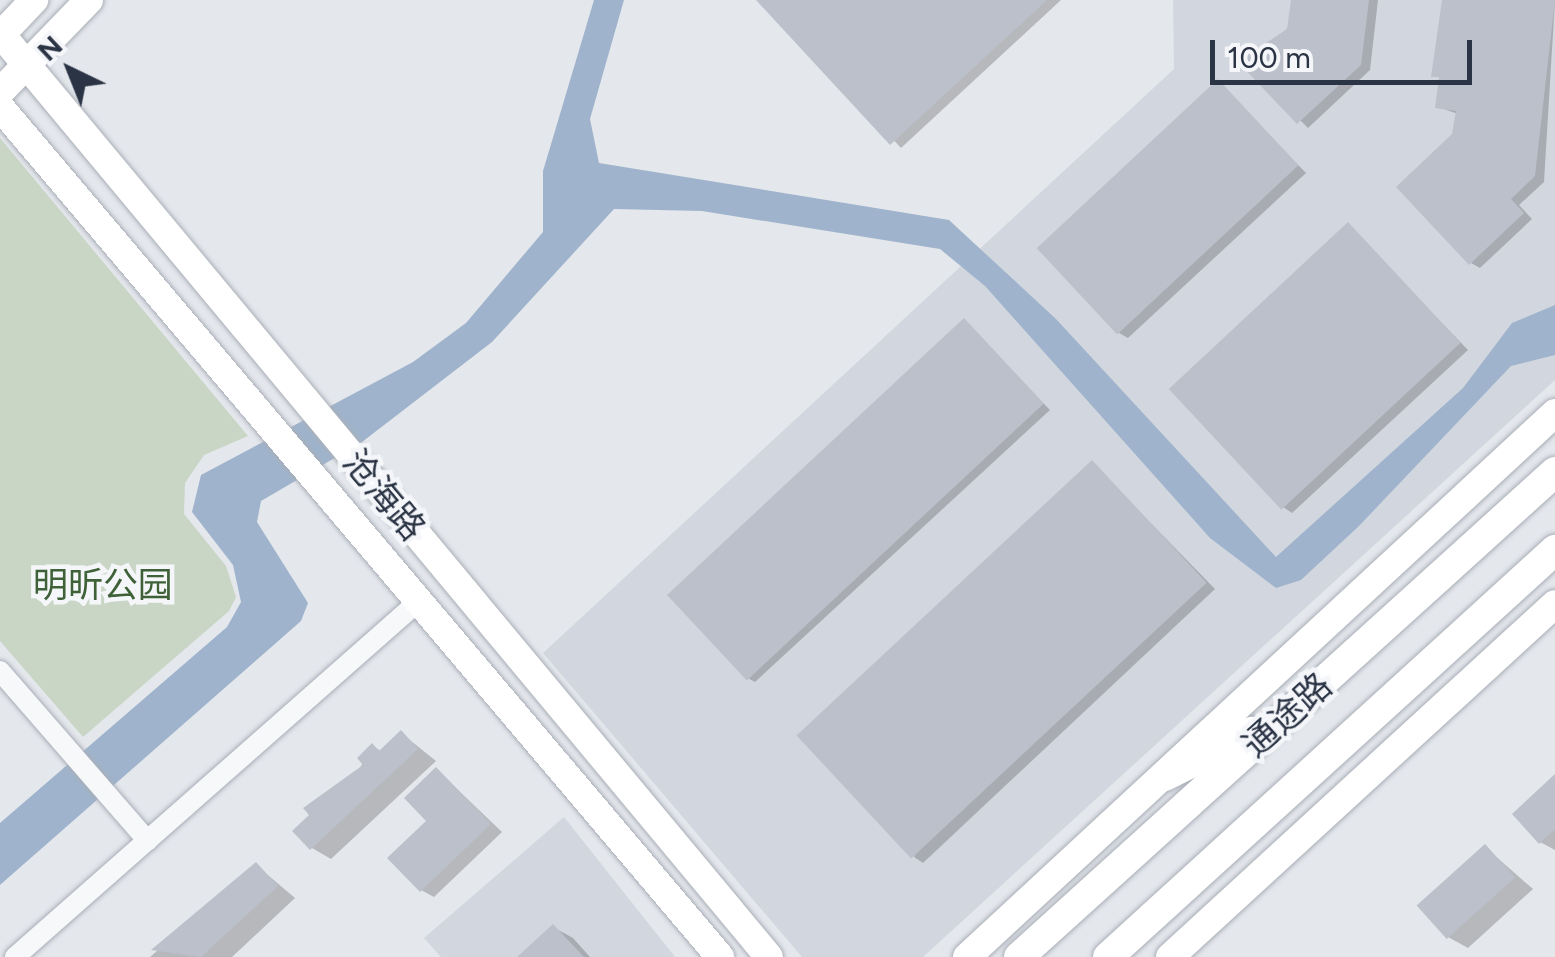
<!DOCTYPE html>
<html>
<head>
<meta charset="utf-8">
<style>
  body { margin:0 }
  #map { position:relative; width:1555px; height:957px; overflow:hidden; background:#e4e7ec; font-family:Figtree,"Noto Sans SC",sans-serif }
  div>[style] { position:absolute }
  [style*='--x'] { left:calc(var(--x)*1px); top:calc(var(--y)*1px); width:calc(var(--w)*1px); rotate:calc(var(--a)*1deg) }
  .built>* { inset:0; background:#d2d6de }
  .green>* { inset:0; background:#c9d6c5 }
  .water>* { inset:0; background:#9fb4cc }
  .shadow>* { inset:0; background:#0003 }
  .building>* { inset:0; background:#bbc0ca; transform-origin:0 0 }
  .roads { filter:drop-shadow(0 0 2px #a9aeb7) drop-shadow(0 0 2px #a9aeb7) }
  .street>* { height:20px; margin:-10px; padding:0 10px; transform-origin:10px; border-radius:10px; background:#f7f8fa }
  .secondary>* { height:28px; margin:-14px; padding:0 14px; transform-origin:14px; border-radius:14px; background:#fff }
  .primary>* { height:30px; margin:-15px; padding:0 15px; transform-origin:15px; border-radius:15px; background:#fff }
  span { translate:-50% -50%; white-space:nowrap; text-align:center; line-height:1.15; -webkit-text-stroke:9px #f4f6f9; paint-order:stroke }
  .street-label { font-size:35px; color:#2b3445 }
  .park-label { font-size:35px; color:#3f6138 }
  .north { position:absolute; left:20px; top:20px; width:100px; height:100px; -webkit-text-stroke:8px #f4f6f9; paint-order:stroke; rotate:317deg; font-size:28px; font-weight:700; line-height:40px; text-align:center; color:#2b3445 }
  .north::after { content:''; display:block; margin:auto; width:35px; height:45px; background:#2b3445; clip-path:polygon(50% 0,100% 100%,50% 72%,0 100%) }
  .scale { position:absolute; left:1210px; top:40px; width:262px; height:45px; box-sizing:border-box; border:5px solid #2b3445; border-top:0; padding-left:12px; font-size:30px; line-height:35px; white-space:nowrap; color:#2b3445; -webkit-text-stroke:8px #f4f6f9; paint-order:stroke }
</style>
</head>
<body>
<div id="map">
  <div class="built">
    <i style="clip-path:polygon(1173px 0,1555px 0,1555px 380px,923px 957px,802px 957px,543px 653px,1174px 69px)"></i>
    <i style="clip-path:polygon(564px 817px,675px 957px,441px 957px,424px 938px)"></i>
  </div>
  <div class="green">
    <i style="clip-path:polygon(0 138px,248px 436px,204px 455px,185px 483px,184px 514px,226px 566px,236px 597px,229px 611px,83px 737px,0 641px)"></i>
  </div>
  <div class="water">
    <i style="clip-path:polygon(594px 0,624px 0,590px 119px,599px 163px,949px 220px,1056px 319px,1276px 557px,1463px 388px,1512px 323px,1555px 305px,1555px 355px,1511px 366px,1359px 526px,1301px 580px,1276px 588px,1210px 538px,985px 286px,940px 249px,702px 211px,614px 209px,492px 342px,362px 442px,261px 501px,257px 522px,308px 603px,301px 621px,0 885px,0 823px,227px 627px,241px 602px,233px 565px,192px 512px,201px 475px,413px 362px,466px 323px,543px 232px,543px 171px)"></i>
  </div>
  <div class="shadow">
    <i style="clip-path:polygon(760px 0,1061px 0,901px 148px)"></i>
    <i style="clip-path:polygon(1293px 0,1378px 0,1370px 70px,1308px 128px,1242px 62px,1289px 30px)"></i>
    <i style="clip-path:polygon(1445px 0,1555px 0,1544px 182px,1519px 205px,1532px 219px,1480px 268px,1471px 263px,1458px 114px,1438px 107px)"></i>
    <i style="clip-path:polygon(1218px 83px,1306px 173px,1128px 338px,1119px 333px)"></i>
    <i style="clip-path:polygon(1348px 226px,1468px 350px,1292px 513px,1283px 507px)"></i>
    <i style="clip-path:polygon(964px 321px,1050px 410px,755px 682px,746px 677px)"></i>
    <i style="clip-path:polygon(1092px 463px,1215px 589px,923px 863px,914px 857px)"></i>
    <i style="clip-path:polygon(401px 733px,436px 761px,331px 859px,312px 848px,373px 746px,382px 752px)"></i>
    <i style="clip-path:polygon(437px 770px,502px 832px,434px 897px,421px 890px)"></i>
    <i style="clip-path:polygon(1555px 777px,1555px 850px,1540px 842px)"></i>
    <i style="clip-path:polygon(1485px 847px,1533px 889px,1468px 948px,1448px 937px)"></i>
    <i style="clip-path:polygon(256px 865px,295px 898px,232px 957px,150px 957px)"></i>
    <i style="clip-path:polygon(553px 927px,573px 938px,590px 957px,521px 957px)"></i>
  </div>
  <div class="building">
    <i style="clip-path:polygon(756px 0,1047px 0,890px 145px)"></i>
    <i style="clip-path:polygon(1291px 0,1369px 0,1361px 65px,1297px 124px,1238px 62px,1287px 29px)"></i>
    <i style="clip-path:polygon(1442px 0,1555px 0,1535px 176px,1511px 199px,1524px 213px,1469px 265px,1396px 187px,1452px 134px,1456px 111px,1435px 108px,1439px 77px,1431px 77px)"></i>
    <i style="left:1218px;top:79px;width:118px;height:248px;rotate:47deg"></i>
    <i style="left:1348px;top:222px;width:165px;height:245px;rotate:47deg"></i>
    <i style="left:964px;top:318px;width:117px;height:406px;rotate:47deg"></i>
    <i style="left:1092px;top:460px;width:168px;height:404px;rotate:47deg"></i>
    <i style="clip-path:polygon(401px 730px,418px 749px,310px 850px,292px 831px,309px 815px,303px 808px,363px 765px,357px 758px,372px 743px,379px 751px)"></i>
    <i style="clip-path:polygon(436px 767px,491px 824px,420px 892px,387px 858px,426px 821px,404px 798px)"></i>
    <i style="clip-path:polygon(1555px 774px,1555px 829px,1539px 844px,1512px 814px)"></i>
    <i style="left:1485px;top:844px;width:45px;height:92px;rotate:48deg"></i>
    <i style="clip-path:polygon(256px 862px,278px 886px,201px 957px,151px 950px)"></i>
    <i style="clip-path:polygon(553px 924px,584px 957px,517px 957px)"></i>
  </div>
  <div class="roads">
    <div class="street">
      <i style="--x:0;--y:671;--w:225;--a:49"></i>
      <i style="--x:15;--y:957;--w:538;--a:-41.39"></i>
    </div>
    <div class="secondary">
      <i style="--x:0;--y:33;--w:1202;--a:50.23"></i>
      <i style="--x:0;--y:36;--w:50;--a:-46.6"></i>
      <i style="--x:0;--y:92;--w:128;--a:-45.9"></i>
      <i style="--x:0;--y:107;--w:1114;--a:49.73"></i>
      <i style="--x:967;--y:957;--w:801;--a:-42.77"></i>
      <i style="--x:1170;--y:957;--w:522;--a:-42.52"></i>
    </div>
    <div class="primary">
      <i style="--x:1165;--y:776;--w:97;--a:-27.1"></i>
      <i style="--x:1019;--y:957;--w:723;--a:-42.14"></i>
      <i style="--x:1108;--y:957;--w:605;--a:-42.32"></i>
    </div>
  </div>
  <div class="street-label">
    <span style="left:384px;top:495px;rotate:50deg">沧海路</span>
    <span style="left:1287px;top:715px;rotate:-42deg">通途路</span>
  </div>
  <div class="park-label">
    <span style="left:103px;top:585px">明昕公园</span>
  </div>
  <div class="north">N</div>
  <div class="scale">100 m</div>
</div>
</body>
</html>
